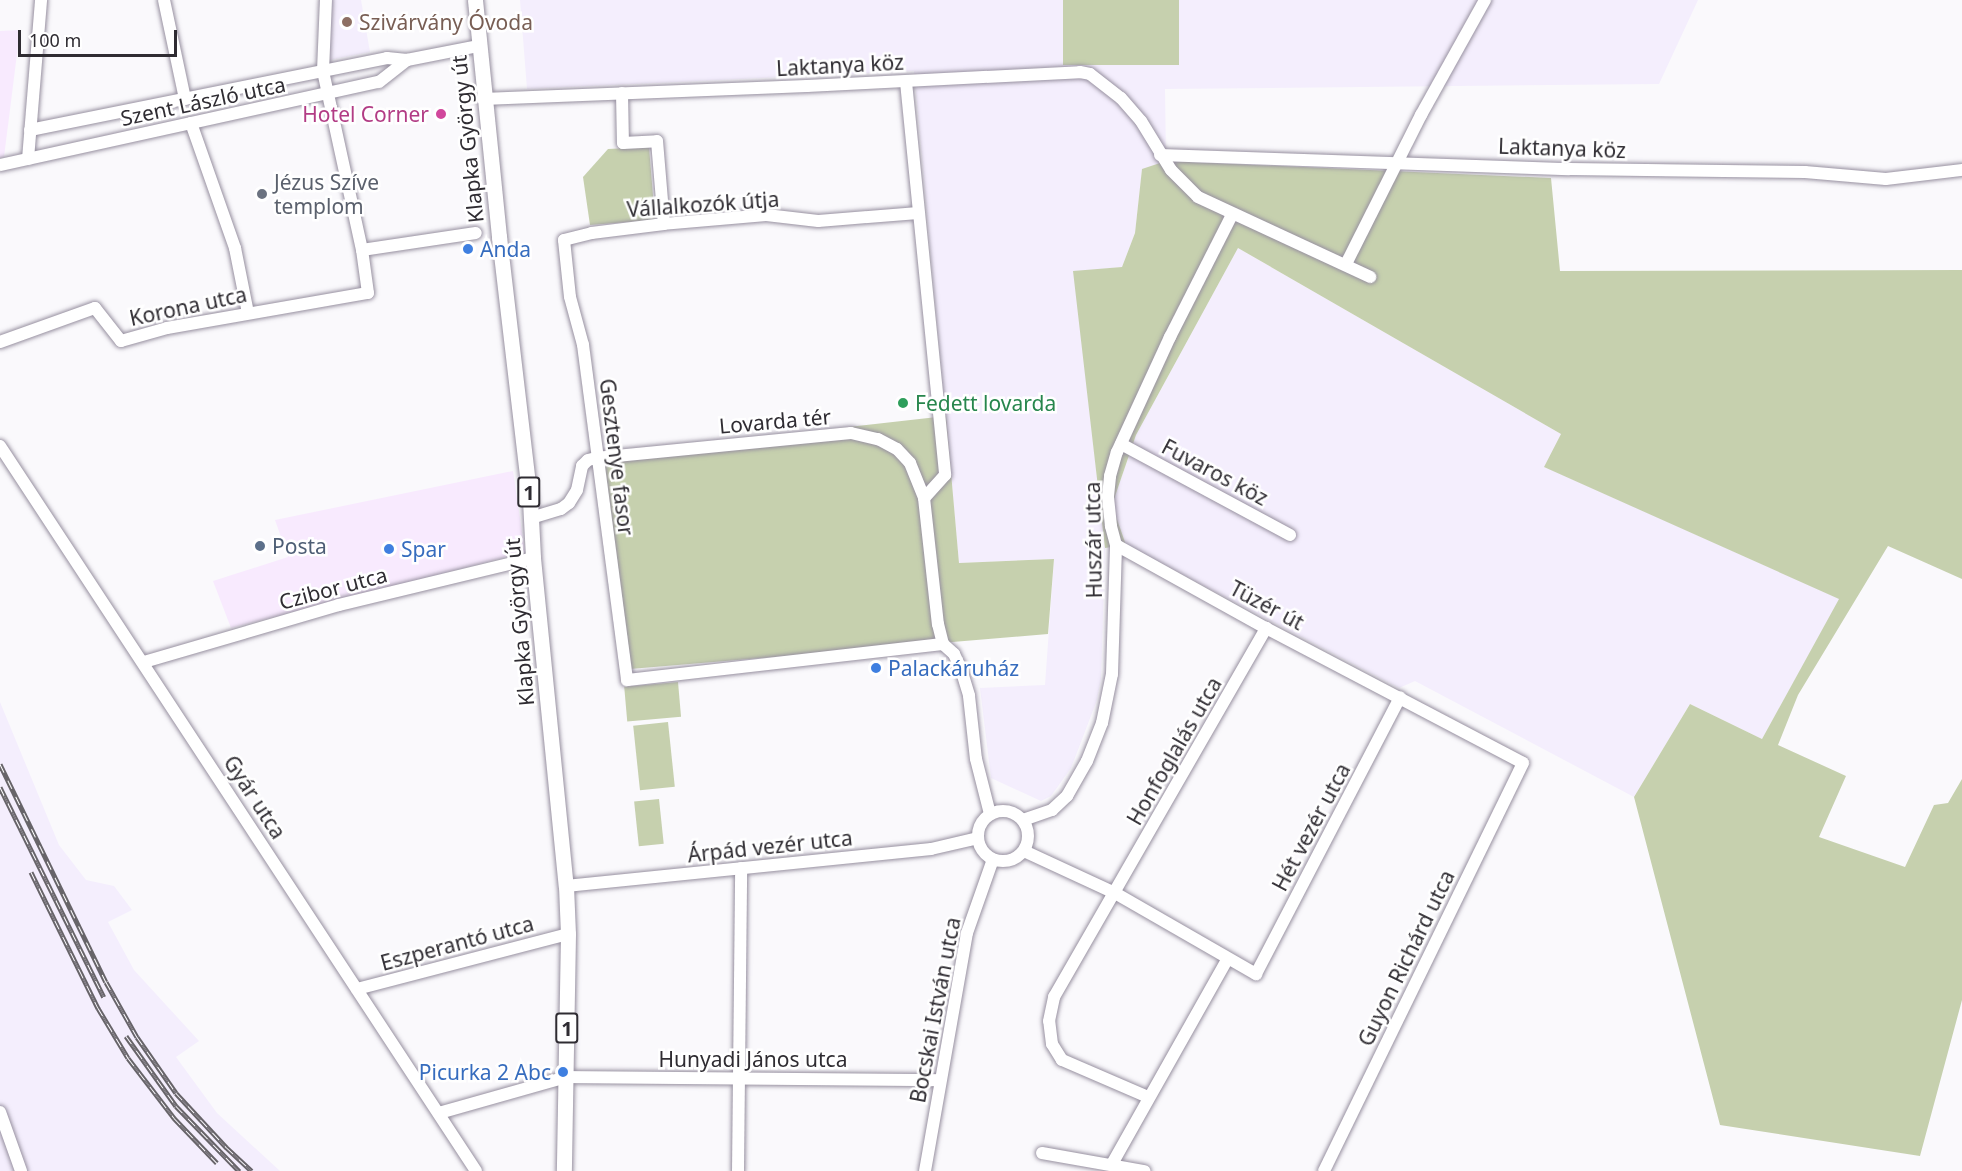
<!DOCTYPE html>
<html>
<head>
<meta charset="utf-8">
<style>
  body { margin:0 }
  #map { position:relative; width:1962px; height:1171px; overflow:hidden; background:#faf9fc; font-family:"Noto Sans",sans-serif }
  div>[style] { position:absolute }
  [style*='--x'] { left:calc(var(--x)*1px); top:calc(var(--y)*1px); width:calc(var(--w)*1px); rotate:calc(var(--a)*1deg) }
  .commercial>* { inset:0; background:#f8eafe }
  .built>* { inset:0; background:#f4eefd }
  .green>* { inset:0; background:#c6d0ae; transform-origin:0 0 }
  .roads { filter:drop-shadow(0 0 2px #9790a0) drop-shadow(0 0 2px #9790a0) }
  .minor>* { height:12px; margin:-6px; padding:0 6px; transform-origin:6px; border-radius:6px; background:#fff }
  .minor>.ring { margin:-6px; padding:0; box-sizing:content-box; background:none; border:12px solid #fff; border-radius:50% }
  .major>* { height:15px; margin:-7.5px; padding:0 7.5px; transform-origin:7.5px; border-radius:7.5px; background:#fff }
  .rail>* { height:5px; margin-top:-2.5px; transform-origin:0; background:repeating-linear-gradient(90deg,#fff 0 9px,#676469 0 18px); box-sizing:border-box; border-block:2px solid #676469 }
  .dots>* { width:16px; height:16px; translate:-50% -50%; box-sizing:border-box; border:3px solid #fff; border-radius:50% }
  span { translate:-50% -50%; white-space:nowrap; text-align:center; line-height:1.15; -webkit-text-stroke:5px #fff; paint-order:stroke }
  .shield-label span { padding:2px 4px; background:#fff; border:2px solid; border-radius:4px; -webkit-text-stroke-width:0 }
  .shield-label { font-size:20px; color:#2f2c32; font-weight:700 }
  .education-label { font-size:21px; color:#785e54 }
  .left { translate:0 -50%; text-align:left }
  .street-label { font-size:21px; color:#2f2c32 }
  .hotel-label { font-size:21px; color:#b23c85 }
  .right { translate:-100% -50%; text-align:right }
  .worship-label { font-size:21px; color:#5b616d }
  .shop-label { font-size:21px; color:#366cbe }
  .leisure-label { font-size:21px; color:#27864d }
  .service-label { font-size:21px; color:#4e5e75 }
  .scale { position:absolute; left:18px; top:30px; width:159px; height:27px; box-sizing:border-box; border:3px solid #2f2c32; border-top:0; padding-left:8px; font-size:18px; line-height:21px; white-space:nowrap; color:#2f2c32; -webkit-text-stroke:4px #fff; paint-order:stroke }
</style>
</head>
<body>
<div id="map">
  <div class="commercial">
    <i style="clip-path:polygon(20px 30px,4px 157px,0 158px,0 31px)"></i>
    <i style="clip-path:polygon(513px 471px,525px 552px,231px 628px,213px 581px,288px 557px,275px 520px)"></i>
  </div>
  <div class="built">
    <i style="clip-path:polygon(330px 0,361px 0,370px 52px,330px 60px)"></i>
    <i style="clip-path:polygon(520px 0,1063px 0,1063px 65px,1171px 61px,1179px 0,1698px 0,1659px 84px,1165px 89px,1166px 161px,1142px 170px,1135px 233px,1122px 267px,1074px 272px,1105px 548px,1101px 679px,1097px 700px,1071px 768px,1051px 796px,1041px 801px,991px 778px,980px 688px,1045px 685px,1054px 559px,959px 563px,914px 71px,527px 89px)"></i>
    <i style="clip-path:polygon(1238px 248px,1561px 434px,1545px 467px,1840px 599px,1762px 739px,1690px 704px,1634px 797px,1415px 681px,1399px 688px,1126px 545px,1112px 505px,1136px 435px)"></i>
    <i style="clip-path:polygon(0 702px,59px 845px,86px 880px,114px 886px,132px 910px,108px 922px,134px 970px,199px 1041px,176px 1057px,217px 1113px,280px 1171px,0 1171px)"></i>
  </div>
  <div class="green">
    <i style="left:1063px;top:0;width:116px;height:65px"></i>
    <i style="clip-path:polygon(649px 147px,655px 220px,590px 225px,583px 177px,608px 149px)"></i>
    <i style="clip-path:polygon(1166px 161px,1551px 178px,1560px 271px,1962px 270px,1962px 579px,1888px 546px,1798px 695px,1778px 745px,1846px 776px,1819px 837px,1905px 867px,1934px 805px,1948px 803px,1962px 779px,1962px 1000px,1920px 1156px,1720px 1125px,1634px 797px,1690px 704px,1762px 739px,1839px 599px,1544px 467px,1561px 434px,1238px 248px,1136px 435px,1112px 505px,1126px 545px,1105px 548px,1073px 271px,1122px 267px,1135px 233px,1142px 169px)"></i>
    <i style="clip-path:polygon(946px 416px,959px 563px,1054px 559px,1048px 634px,630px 669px,602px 455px)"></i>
    <i style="left:678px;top:682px;width:35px;height:54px;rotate:85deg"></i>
    <i style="left:668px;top:722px;width:65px;height:35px;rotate:84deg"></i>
    <i style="left:659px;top:799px;width:45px;height:25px;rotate:84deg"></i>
  </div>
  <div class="roads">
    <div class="minor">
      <i style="--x:164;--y:0;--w:101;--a:78"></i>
      <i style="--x:906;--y:82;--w:395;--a:84.3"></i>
      <i style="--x:945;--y:475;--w:31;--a:132"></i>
      <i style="--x:622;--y:93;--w:50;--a:88.9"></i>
      <i style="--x:623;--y:143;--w:34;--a:-3"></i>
      <i style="--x:657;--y:141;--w:83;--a:85.2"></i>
      <i style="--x:483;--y:99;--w:324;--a:-2.3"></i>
      <i style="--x:807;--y:86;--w:273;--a:-2.9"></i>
      <i style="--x:1080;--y:72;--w:10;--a:11"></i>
      <i style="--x:1090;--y:74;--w:39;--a:38"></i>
      <i style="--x:1121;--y:98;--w:30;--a:49"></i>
      <i style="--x:1141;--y:121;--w:57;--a:58.5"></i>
      <i style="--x:1171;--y:170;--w:38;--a:45"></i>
      <i style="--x:1198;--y:197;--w:190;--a:24.9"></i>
      <i style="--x:191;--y:123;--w:133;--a:70.6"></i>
      <i style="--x:235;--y:248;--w:66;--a:78.7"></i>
      <i style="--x:30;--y:130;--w:364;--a:-11.4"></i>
      <i style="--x:387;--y:58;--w:20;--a:6"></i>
      <i style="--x:407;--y:60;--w:72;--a:-11.2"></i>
      <i style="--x:1160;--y:155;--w:409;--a:2"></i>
      <i style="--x:1569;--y:169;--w:236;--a:0.7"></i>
      <i style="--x:1805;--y:172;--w:81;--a:4.9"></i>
      <i style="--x:1886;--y:179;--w:77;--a:-6.8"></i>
      <i style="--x:28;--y:159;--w:160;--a:-85.3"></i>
      <i style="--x:0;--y:165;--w:388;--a:-12.4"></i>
      <i style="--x:379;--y:82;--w:36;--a:-38"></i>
      <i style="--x:918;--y:213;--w:100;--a:175.4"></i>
      <i style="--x:818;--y:221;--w:52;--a:-173.4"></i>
      <i style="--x:766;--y:215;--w:102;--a:175"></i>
      <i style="--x:664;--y:224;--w:73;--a:172.9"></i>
      <i style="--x:592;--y:233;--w:29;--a:166"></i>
      <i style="--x:564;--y:240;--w:57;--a:84"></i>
      <i style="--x:570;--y:297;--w:50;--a:74.8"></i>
      <i style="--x:583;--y:345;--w:338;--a:82.5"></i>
      <i style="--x:627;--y:680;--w:318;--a:-6.5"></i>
      <i style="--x:362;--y:250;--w:115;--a:-8.5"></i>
      <i style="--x:1346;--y:264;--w:167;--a:-63.3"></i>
      <i style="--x:1421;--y:115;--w:132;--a:-60.9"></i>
      <i style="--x:0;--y:342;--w:101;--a:-19.7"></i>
      <i style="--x:95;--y:308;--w:42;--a:51.8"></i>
      <i style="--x:121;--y:341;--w:48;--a:-15.8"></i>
      <i style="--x:167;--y:328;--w:204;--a:-9.9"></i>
      <i style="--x:368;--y:293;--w:43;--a:-97.9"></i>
      <i style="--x:362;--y:250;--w:183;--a:-102.3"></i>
      <i style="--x:323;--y:71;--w:71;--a:-87.6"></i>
      <i style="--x:1121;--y:444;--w:192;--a:28.3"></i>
      <i style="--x:0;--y:446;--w:867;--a:56.71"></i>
      <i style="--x:531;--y:518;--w:31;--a:-17"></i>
      <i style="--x:561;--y:509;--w:10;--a:-37"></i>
      <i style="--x:569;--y:503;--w:15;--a:-58"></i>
      <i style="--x:577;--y:490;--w:25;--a:-78"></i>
      <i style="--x:582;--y:466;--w:8;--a:-45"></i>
      <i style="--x:588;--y:460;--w:8;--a:-14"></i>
      <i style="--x:596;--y:458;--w:256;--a:-5.6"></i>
      <i style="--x:851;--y:433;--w:28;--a:13"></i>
      <i style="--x:878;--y:439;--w:21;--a:28"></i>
      <i style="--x:897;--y:449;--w:19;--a:47"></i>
      <i style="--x:910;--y:463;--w:38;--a:68"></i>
      <i style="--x:924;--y:498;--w:127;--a:83.7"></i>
      <i style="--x:938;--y:624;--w:21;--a:76"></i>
      <i style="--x:943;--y:644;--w:15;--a:42"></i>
      <i style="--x:954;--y:654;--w:17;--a:65"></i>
      <i style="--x:961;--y:669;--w:28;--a:73"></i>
      <i style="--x:969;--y:696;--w:63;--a:83.7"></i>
      <i style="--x:976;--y:759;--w:57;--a:75.7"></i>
      <i style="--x:1116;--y:545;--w:171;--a:29"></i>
      <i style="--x:1266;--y:628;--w:290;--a:27.7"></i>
      <i style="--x:1523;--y:763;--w:454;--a:116"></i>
      <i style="--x:144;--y:662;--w:203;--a:-16.3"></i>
      <i style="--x:339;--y:605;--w:200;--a:-13.6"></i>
      <i class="ring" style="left:978px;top:811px;width:38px;height:38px"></i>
      <i style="--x:1023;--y:820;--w:31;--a:-19"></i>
      <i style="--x:1052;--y:810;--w:21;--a:-43"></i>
      <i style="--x:1067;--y:796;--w:40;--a:-60.3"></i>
      <i style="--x:1087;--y:761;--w:41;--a:-68.5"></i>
      <i style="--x:1102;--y:723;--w:50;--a:-78.5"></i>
      <i style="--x:1112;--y:674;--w:129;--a:-88.2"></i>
      <i style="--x:1116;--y:545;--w:20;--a:-105"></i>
      <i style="--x:1111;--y:526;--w:30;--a:-96"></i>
      <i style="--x:1108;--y:496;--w:20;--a:-84"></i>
      <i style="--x:1110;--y:476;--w:25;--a:-74"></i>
      <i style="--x:1117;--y:452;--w:127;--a:-65.3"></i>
      <i style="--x:1170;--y:337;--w:137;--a:-63.1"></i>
      <i style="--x:1024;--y:851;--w:100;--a:24.8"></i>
      <i style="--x:1115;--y:893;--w:163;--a:29.9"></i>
      <i style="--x:1256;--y:974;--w:312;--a:-62.5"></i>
      <i style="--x:566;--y:886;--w:367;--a:-5.8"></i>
      <i style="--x:931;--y:849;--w:48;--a:-13.2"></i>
      <i style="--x:357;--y:989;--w:218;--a:-14.6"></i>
      <i style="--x:1148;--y:1097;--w:94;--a:-156.7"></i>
      <i style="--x:1062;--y:1060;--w:19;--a:-122"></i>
      <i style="--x:1052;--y:1044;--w:23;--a:-97"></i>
      <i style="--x:1049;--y:1021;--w:25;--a:-78"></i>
      <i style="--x:1054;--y:997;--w:426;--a:-60.1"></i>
      <i style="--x:0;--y:1112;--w:63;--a:70.4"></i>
      <i style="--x:439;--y:1113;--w:132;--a:-15.8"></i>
      <i style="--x:566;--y:1077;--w:374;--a:0.5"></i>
      <i style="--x:1042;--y:1153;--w:104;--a:10"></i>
      <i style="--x:1112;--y:1164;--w:236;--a:-60.6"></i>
      <i style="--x:738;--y:1171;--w:303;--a:-89.4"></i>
      <i style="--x:925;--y:1171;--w:242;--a:-80"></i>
      <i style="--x:967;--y:933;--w:78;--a:-70.6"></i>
    </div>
    <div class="major">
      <i style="--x:475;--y:0;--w:238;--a:84.2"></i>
      <i style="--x:499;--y:237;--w:265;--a:83.3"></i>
      <i style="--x:530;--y:500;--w:58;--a:87"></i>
      <i style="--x:533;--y:558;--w:330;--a:84.3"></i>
      <i style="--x:566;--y:886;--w:48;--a:87.6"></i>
      <i style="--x:568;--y:934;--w:237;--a:91"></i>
    </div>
  </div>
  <div class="rail">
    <i style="--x:0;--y:764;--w:242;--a:64.1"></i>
    <i style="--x:106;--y:982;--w:63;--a:60.6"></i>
    <i style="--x:137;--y:1037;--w:68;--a:55.1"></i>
    <i style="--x:176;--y:1093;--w:74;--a:47.2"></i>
    <i style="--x:226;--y:1147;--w:35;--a:43"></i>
    <i style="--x:0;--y:787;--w:234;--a:63.7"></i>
    <i style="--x:31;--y:872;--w:152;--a:63.8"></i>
    <i style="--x:98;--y:1008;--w:58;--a:59"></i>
    <i style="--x:128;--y:1058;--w:76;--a:52.5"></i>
    <i style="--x:174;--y:1118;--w:62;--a:46.3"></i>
    <i style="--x:126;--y:1036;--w:86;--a:54.5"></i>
    <i style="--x:176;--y:1106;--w:91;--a:45.9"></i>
  </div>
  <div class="dots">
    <i style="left:347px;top:22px;background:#8d6e63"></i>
    <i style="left:441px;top:114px;background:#d1479c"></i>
    <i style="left:262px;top:194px;background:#6b7280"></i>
    <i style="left:468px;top:249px;background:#3f7fe0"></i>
    <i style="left:903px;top:403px;background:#2e9e5b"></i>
    <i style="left:260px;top:546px;background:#5c6f8a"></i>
    <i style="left:389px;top:549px;background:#3f7fe0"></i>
    <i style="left:876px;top:668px;background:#3f7fe0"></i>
    <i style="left:563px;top:1072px;background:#3f7fe0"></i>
  </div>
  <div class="shield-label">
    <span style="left:529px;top:492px">1</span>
    <span style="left:567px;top:1028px">1</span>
  </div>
  <div class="education-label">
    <span class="left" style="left:359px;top:22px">Szivárvány Óvoda</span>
  </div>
  <div class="street-label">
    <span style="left:840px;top:65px;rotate:-3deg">Laktanya köz</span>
    <span style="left:203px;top:101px;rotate:-12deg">Szent László utca</span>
    <span style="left:467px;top:139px;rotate:-96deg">Klapka György út</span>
    <span style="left:1562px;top:148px;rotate:2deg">Laktanya köz</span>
    <span style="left:703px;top:204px;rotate:-4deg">Vállalkozók útja</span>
    <span style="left:188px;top:306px;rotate:-12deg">Korona utca</span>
    <span style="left:775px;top:421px;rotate:-5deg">Lovarda tér</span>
    <span style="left:617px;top:457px;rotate:83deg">Gesztenye fasor</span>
    <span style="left:1215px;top:472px;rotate:28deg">Fuvaros köz</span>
    <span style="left:1093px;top:540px;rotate:-91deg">Huszár utca</span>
    <span style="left:333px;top:588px;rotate:-15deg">Czibor utca</span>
    <span style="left:1267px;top:605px;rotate:28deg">Tüzér út</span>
    <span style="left:519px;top:622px;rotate:-95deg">Klapka György út</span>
    <span style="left:1174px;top:751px;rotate:-60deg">Honfoglalás utca</span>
    <span style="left:255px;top:797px;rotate:57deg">Gyár utca</span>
    <span style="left:1311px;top:827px;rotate:-62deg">Hét vezér utca</span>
    <span style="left:770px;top:846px;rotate:-6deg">Árpád vezér utca</span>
    <span style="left:457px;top:943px;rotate:-15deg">Eszperantó utca</span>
    <span style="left:1406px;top:958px;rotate:-64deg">Guyon Richárd utca</span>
    <span style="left:935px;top:1010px;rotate:-79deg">Bocskai István utca</span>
    <span style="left:753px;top:1059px">Hunyadi János utca</span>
  </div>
  <div class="hotel-label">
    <span class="right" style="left:429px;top:114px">Hotel Corner</span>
  </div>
  <div class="worship-label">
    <span class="left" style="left:274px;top:194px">Jézus Szíve<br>templom</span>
  </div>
  <div class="shop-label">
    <span class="left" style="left:480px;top:249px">Anda</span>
    <span class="left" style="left:401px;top:549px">Spar</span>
    <span class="left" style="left:888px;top:668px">Palackáruház</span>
    <span class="right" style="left:551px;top:1072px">Picurka 2 Abc</span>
  </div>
  <div class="leisure-label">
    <span class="left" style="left:915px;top:403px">Fedett lovarda</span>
  </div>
  <div class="service-label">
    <span class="left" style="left:272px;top:546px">Posta</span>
  </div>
  <div class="scale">100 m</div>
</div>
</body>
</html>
